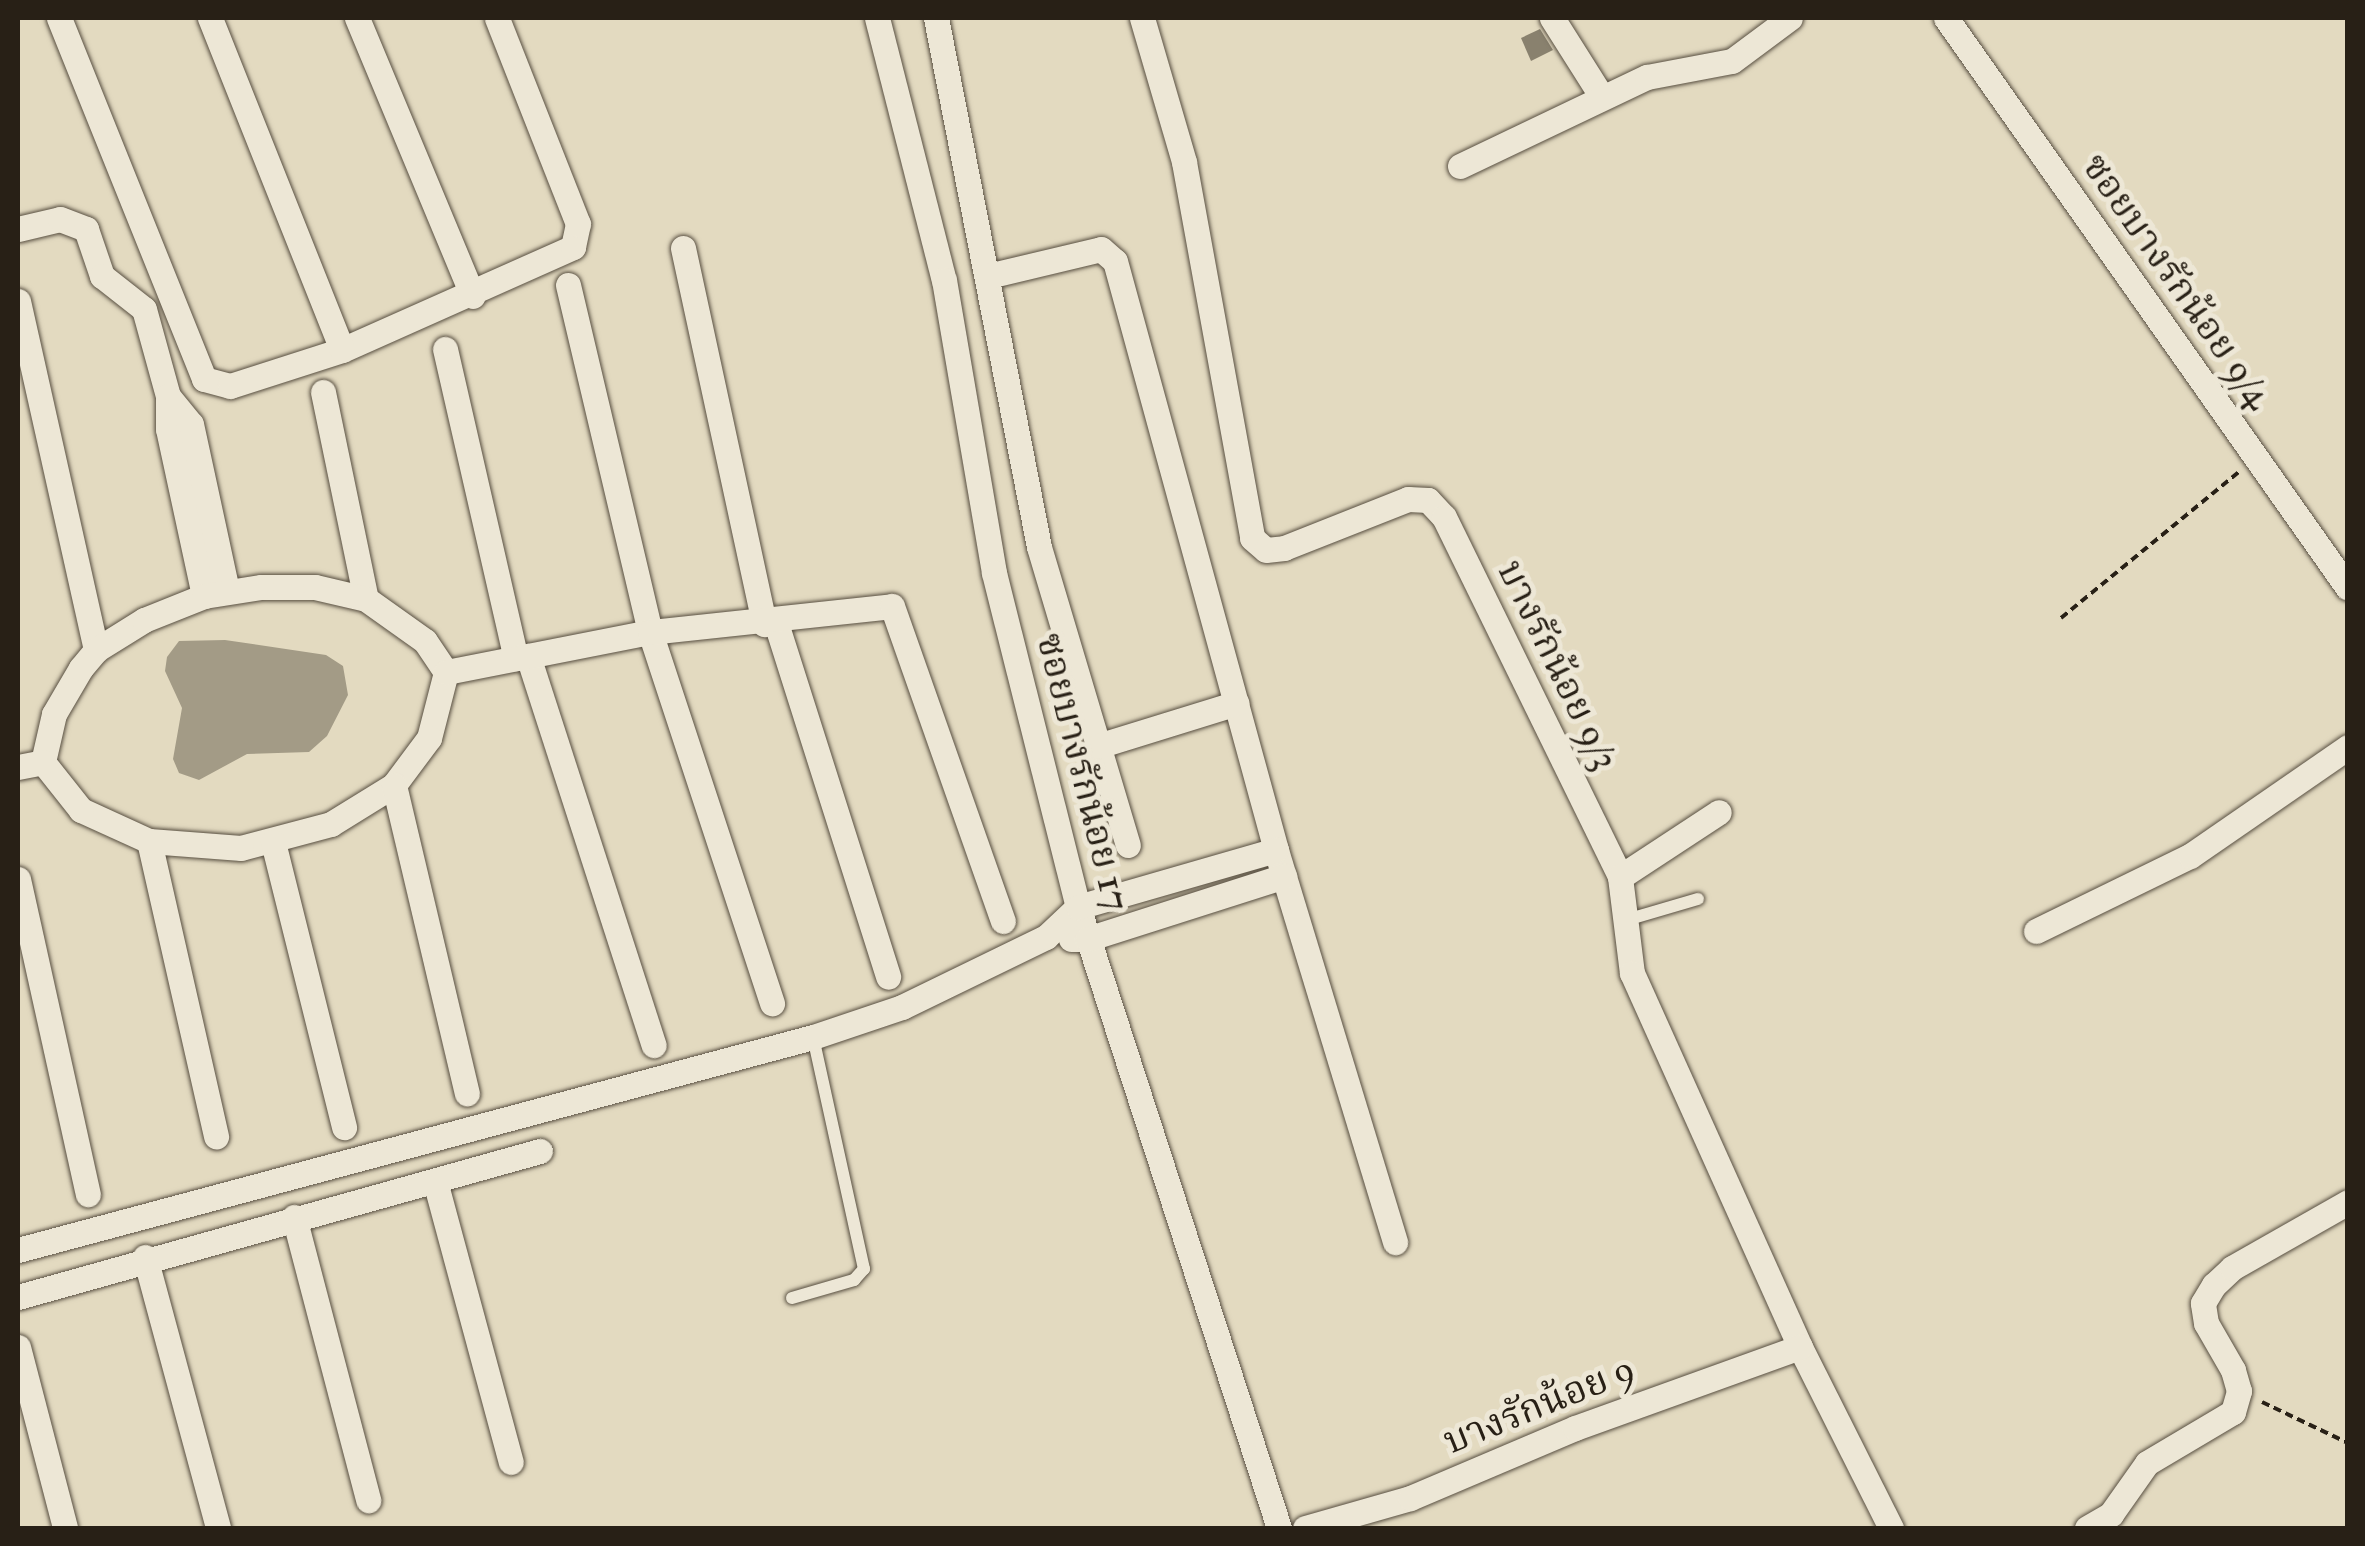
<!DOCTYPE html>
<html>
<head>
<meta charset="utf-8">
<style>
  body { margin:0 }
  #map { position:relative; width:2365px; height:1546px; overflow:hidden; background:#e3dac0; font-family:"IM FELL Great Primer","Noto Serif Thai",serif }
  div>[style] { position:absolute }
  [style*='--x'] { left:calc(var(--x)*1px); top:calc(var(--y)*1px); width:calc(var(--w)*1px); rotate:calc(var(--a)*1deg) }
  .water>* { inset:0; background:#a39b86 }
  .building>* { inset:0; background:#89816e }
  .path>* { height:4px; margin-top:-2px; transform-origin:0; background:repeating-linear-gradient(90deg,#282016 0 8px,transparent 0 13px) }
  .roads { filter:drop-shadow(0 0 2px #574e40) drop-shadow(0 0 2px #574e40) }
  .service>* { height:12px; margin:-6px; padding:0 6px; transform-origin:6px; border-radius:6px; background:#ede7d6 }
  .minor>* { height:25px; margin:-12.5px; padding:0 12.5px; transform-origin:12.5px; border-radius:12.5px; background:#ede7d6 }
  span { translate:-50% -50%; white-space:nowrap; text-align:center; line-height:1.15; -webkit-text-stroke:10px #ede7d6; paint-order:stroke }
  .street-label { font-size:38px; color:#282016 }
  .frame { position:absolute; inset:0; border:20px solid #282016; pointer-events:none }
</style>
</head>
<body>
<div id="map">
  <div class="water">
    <i style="clip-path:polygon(225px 640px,326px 655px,343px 666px,348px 695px,327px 736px,309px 752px,247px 754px,199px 780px,179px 773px,173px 759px,182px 708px,165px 671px,167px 657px,179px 641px)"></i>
  </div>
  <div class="building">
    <i style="clip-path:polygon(1540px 29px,1553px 50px,1531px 61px,1521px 38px)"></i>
  </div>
  <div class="path">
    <i style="--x:2061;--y:618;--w:230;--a:-39.4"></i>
    <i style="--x:2262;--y:1402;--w:95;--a:25.5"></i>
  </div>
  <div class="roads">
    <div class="service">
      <i style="--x:1626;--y:920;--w:75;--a:-16.3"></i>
      <i style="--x:792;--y:1298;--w:65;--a:-16.2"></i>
      <i style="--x:854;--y:1280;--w:15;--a:-48"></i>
      <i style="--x:864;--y:1269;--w:238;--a:-102.4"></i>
    </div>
    <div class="minor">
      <i style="--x:59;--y:18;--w:389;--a:68.1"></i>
      <i style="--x:204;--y:379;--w:27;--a:15"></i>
      <i style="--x:230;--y:386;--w:118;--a:-17.8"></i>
      <i style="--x:342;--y:350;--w:253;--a:-24"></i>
      <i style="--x:573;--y:247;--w:24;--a:-78"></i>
      <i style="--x:578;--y:224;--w:221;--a:-111.5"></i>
      <i style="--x:210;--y:18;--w:357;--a:68.3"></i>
      <i style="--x:357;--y:18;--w:301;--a:67.4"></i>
      <i style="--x:877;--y:18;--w:270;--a:75.7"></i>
      <i style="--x:944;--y:280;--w:297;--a:80.3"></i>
      <i style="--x:994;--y:573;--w:344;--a:75.9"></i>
      <i style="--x:1078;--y:907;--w:653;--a:72.06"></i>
      <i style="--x:936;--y:18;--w:539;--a:78.98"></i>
      <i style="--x:1039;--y:547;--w:311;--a:73.4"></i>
      <i style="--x:1142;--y:18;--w:150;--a:73.7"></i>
      <i style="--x:1184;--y:162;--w:382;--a:79.7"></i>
      <i style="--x:1252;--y:538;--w:18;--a:41"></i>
      <i style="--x:1266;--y:550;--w:18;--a:-6"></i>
      <i style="--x:1284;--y:548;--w:133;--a:-21.6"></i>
      <i style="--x:1408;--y:499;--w:20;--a:3"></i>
      <i style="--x:1428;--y:500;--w:23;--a:47"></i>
      <i style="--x:1444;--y:517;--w:401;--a:63.9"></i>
      <i style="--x:1620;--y:877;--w:97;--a:82.9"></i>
      <i style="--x:1632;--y:973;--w:410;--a:65.8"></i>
      <i style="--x:1800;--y:1347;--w:203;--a:63.3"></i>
      <i style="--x:1552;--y:18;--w:93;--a:57.7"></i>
      <i style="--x:1946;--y:18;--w:697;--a:54.81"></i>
      <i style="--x:1460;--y:166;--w:207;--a:-25.5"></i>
      <i style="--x:1647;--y:77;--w:86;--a:-10.7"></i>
      <i style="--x:1732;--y:61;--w:72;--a:-36.6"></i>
      <i style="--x:18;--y:229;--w:43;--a:-13.4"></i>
      <i style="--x:60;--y:219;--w:28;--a:21"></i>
      <i style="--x:86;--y:229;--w:50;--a:71.2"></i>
      <i style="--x:102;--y:276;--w:53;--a:38.2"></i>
      <i style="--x:144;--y:309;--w:90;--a:74.6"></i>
      <i style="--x:168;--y:396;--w:33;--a:90"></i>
      <i style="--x:168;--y:429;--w:171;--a:77.8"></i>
      <i style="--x:683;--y:248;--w:385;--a:77.8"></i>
      <i style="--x:988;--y:276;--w:116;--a:-13.4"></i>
      <i style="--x:1101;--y:249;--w:18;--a:41"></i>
      <i style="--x:1115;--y:261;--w:611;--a:74.71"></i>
      <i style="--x:1276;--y:850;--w:410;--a:73.1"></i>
      <i style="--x:568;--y:285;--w:357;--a:76.7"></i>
      <i style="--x:650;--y:632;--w:391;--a:71.8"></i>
      <i style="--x:18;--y:301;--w:358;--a:77.4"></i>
      <i style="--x:445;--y:349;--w:317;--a:77.1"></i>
      <i style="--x:323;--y:392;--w:211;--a:78.3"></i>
      <i style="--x:168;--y:396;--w:36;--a:51"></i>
      <i style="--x:191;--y:424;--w:171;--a:77.8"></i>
      <i style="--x:261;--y:587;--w:54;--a:0"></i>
      <i style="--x:315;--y:587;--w:52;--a:13.2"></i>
      <i style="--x:366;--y:599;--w:72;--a:35.4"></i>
      <i style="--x:425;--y:641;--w:37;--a:56"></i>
      <i style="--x:446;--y:672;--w:68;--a:104.4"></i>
      <i style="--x:429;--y:738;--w:59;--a:126.7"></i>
      <i style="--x:394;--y:785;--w:74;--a:148.2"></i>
      <i style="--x:331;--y:824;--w:93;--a:165.1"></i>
      <i style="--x:241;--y:848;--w:92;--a:-175.6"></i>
      <i style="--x:149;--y:841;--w:75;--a:-155.5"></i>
      <i style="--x:81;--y:810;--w:61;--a:-128.4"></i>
      <i style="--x:43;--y:762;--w:49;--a:-77.1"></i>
      <i style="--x:54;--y:714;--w:53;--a:-59.6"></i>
      <i style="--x:81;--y:668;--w:23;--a:-50"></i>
      <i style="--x:96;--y:650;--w:57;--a:-32"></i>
      <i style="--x:144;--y:620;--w:65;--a:-21.8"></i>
      <i style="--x:204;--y:596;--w:58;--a:-9"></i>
      <i style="--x:776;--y:623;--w:371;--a:72.4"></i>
      <i style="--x:528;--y:656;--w:409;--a:72.1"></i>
      <i style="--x:446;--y:672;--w:208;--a:-11.1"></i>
      <i style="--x:650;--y:632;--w:243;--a:-6.1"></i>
      <i style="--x:892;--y:606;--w:334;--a:70.6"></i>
      <i style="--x:1098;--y:746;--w:145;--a:-17.2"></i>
      <i style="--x:18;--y:767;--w:25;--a:-11"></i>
      <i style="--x:394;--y:785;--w:317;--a:76.7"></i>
      <i style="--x:149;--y:841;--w:303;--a:77.2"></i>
      <i style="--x:273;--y:842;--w:294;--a:76"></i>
      <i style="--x:1620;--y:877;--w:118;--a:-33.3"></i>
      <i style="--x:18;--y:879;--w:323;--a:77.5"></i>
      <i style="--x:2036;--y:931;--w:171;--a:-26"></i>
      <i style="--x:2190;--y:856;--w:192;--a:-34.6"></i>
      <i style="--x:1071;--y:939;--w:16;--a:0"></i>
      <i style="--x:1087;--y:939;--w:207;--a:-17.7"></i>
      <i style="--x:435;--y:1181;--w:291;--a:74.9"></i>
      <i style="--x:294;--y:1217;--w:293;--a:75.3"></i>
      <i style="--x:18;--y:1250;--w:823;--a:-15"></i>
      <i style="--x:813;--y:1037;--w:94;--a:-18.6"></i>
      <i style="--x:902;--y:1007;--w:160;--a:-25.9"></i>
      <i style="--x:1046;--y:937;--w:44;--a:-43.2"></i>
      <i style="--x:1078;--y:907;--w:206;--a:-16.1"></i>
      <i style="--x:145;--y:1257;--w:281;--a:74.9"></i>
      <i style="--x:18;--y:1297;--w:542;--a:-15.63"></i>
      <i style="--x:18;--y:1347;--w:187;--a:75.4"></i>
      <i style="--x:1305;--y:1528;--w:109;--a:-15.9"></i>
      <i style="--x:1410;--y:1498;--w:179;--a:-23"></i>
      <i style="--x:1575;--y:1428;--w:239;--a:-19.8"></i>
      <i style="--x:2087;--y:1528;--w:28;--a:-30"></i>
      <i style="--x:2111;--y:1514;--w:62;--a:-54.8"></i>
      <i style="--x:2147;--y:1463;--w:100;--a:-30.7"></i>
      <i style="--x:2233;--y:1412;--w:22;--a:-74"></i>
      <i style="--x:2239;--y:1391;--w:22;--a:-106"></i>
      <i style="--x:2233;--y:1370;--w:54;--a:-119.9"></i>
      <i style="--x:2206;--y:1323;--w:20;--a:-99"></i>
      <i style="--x:2203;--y:1303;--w:21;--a:-59"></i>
      <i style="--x:2214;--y:1285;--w:25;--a:-43"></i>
      <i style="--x:2232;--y:1268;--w:133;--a:-29.6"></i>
    </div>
  </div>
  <div class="street-label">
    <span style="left:2177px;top:281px;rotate:55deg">ซอยบางรักน้อย 9/4</span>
    <span style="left:1558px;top:665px;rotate:64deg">บางรักน้อย 9/3</span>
    <span style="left:1083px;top:772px;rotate:76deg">ซอยบางรักน้อย 17</span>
    <span style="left:1539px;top:1405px;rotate:-22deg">บางรักน้อย 9</span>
  </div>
  <div class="frame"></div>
</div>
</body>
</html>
